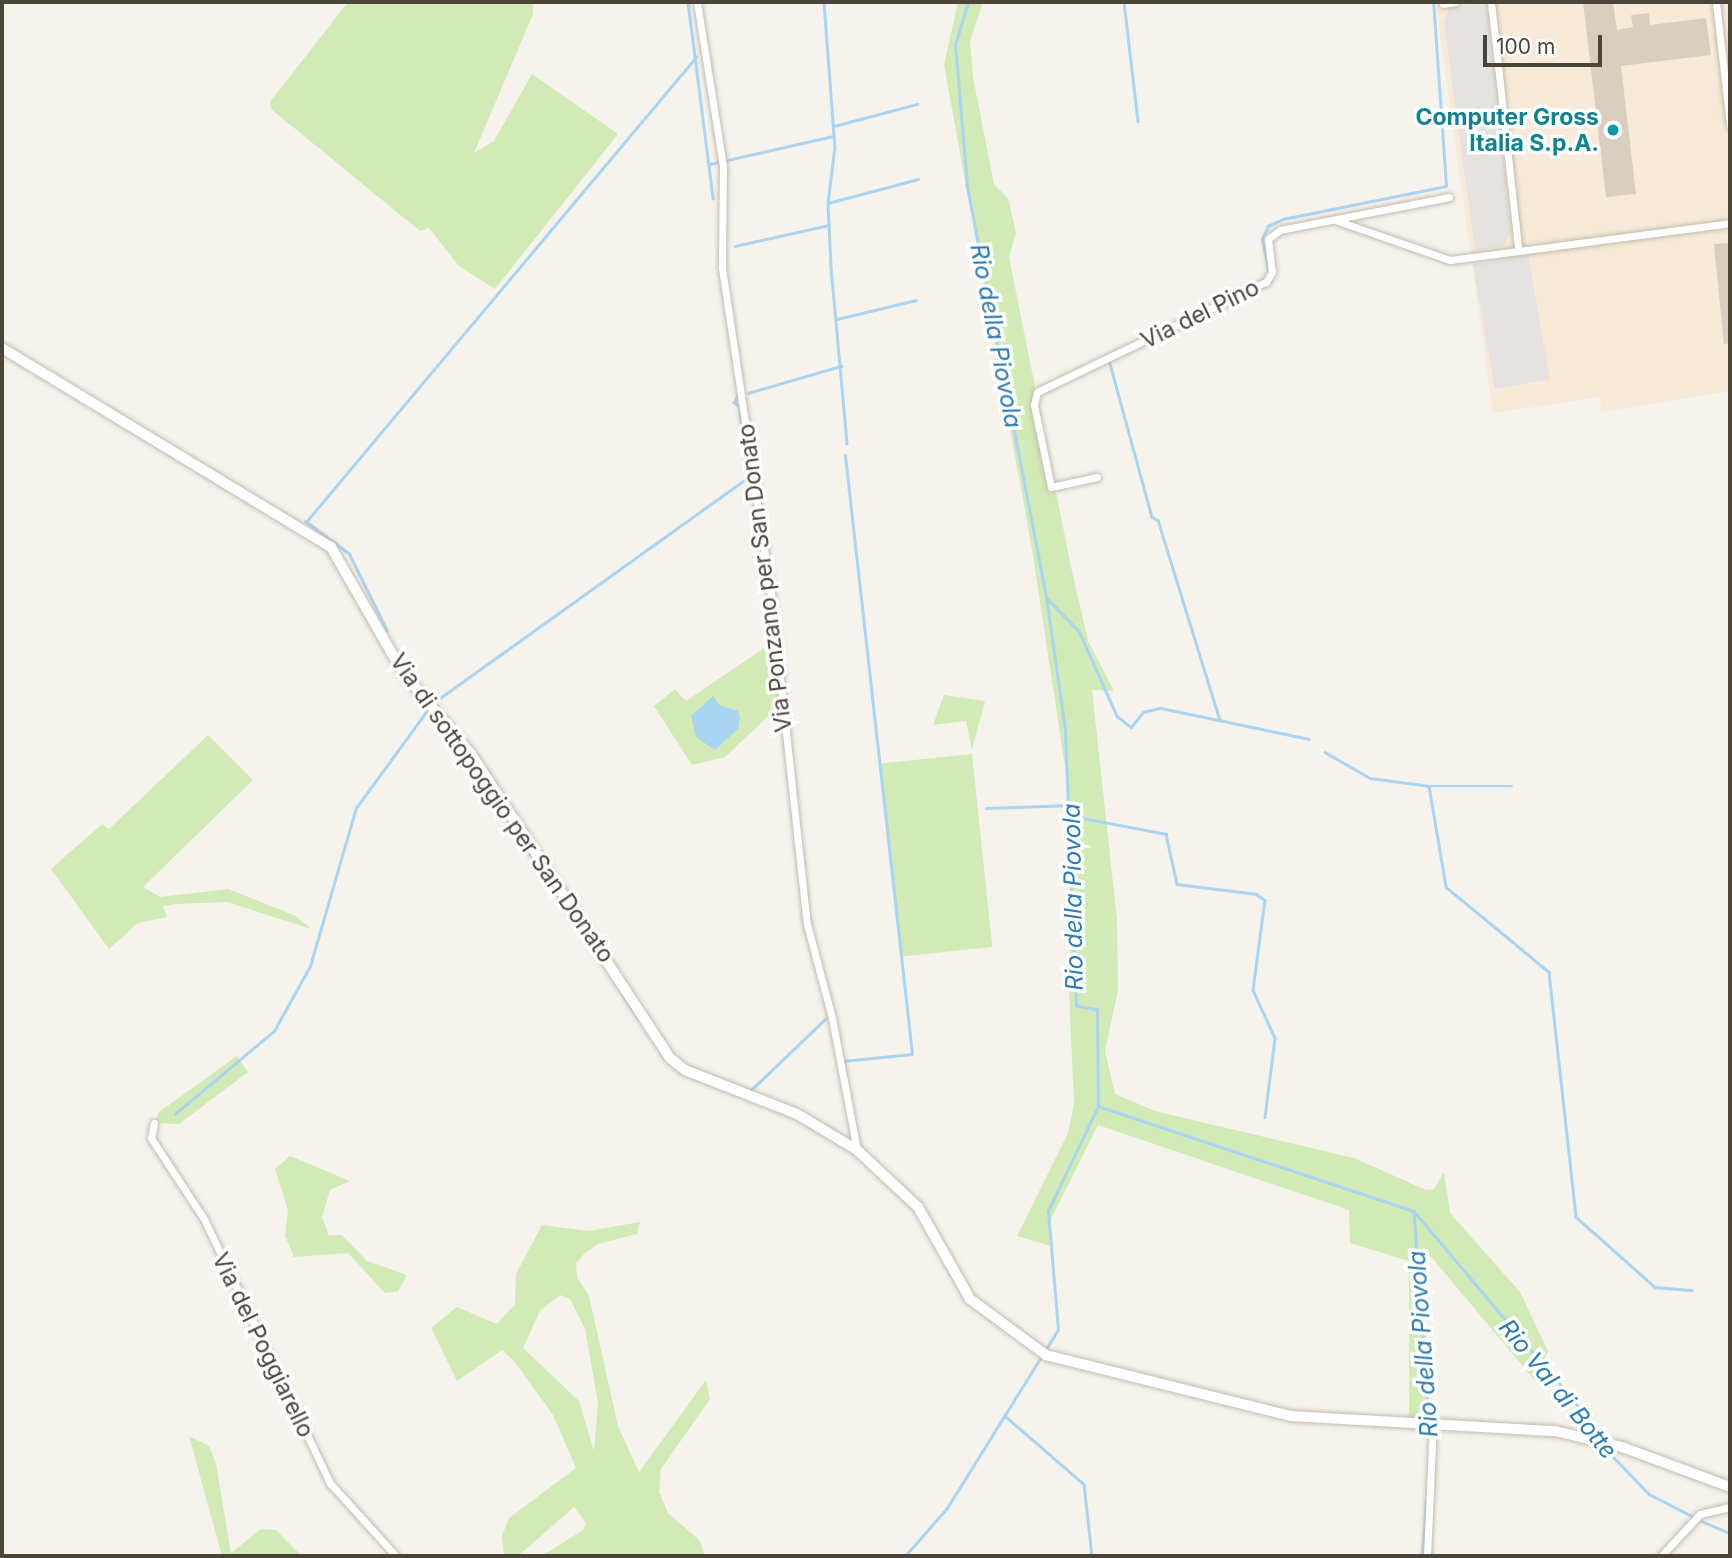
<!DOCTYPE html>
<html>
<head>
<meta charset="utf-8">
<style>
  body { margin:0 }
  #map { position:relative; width:1732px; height:1558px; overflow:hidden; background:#f6f3ec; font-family:Inter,sans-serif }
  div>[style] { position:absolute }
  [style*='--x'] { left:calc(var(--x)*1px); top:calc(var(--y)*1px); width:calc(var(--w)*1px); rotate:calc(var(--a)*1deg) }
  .commercial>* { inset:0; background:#f7ead8 }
  .green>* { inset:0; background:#d2eab5; transform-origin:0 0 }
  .parking>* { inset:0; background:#e5e3e0; transform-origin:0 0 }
  .water>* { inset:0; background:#a9d4f2 }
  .stream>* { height:2.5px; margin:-1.25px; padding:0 1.25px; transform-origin:1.25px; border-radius:1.25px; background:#a9d4f2 }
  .building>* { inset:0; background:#d8cfc1 }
  .roads { filter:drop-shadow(0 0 2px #c2bbae) drop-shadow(0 0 2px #c2bbae) }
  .minor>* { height:7px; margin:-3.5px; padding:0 3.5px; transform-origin:3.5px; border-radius:3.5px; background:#fff }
  .tertiary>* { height:10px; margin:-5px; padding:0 5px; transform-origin:5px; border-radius:5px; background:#fff }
  .dots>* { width:19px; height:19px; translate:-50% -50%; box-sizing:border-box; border:4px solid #fff; border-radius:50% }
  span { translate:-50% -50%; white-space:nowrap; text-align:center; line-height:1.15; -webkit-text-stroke:7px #fff; paint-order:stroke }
  .culture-label { font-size:23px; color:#0d838f; font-weight:700 }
  .right { translate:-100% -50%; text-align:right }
  .street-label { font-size:23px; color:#4b4439 }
  .water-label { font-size:24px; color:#2e7ab2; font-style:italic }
  .frame { position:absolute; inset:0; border:4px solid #4b4439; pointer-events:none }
  .scale { position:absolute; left:1483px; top:35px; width:119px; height:32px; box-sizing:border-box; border:4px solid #4b4439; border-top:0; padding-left:9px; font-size:21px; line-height:24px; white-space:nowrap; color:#4b4439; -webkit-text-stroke:5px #fff; paint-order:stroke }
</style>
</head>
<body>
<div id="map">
  <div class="commercial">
    <i style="clip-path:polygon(1461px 2px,1730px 2px,1730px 391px,1600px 412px,1601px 397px,1493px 413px,1436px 6px)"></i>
  </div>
  <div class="green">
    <i style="clip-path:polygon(348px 2px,533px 2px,533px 14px,474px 153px,494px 141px,532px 74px,618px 134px,495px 289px,459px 266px,429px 228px,420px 231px,271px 109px,270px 102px)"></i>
    <i style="clip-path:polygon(958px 2px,983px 2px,970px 41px,973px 77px,994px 184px,1008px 198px,1016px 233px,1009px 257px,1071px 567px,1088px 641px,1114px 691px,1092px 690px,1117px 920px,1118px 990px,1105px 1051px,1115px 1094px,1155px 1111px,1354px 1158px,1426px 1190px,1434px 1189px,1444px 1172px,1450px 1213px,1520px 1292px,1548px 1351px,1535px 1381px,1423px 1247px,1430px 1425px,1409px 1424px,1409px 1261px,1350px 1243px,1349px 1210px,1098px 1125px,1049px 1223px,1051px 1246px,1017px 1236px,1068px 1133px,1074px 1104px,1068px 966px,1074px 923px,1072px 813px,1032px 549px,944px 65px)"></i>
    <i style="clip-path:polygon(776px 640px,779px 706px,725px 757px,692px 765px,654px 706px,675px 689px,686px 701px)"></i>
    <i style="clip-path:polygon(944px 695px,985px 701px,972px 750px,966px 721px,933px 725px)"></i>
    <i style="clip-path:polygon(208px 735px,253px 780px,143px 887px,160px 897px,228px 889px,296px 916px,311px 929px,227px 902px,176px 904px,163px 906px,167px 917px,138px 923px,109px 949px,51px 869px,102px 824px,109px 829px)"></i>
    <i style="left:972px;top:754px;width:194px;height:92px;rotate:84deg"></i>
    <i style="clip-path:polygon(237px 1056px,248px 1072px,179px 1124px,154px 1123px,159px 1112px)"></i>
    <i style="clip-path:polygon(290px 1156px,350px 1181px,330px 1190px,322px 1217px,329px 1235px,342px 1235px,367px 1261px,407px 1275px,398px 1291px,385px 1293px,348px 1253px,294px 1257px,285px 1236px,288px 1210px,275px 1169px)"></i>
    <i style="clip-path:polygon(evenodd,640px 1222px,637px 1234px,598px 1244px,585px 1253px,576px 1263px,577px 1277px,589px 1296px,618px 1426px,639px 1472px,706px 1380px,710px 1399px,661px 1469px,659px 1492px,668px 1513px,700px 1541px,705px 1556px,542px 1556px,583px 1530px,586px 1523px,574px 1507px,518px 1556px,504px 1556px,502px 1536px,509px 1518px,576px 1468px,553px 1415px,514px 1361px,502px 1350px,457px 1381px,431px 1328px,457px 1307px,497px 1324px,515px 1304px,516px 1274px,542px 1225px,588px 1231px,640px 1222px,560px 1295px,570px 1299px,585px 1329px,598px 1403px,594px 1451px,579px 1401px,523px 1348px,540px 1311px,560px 1295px)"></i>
    <i style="clip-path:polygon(189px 1436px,209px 1446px,216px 1464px,231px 1553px,261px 1529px,276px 1530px,302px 1556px,222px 1556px)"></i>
  </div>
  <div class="parking">
    <i style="clip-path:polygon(1486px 2px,1511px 231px,1503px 246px,1475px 251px,1444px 23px,1449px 9px)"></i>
    <i style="left:1528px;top:255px;width:126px;height:56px;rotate:80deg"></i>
  </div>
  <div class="water">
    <i style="clip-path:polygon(713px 696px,719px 705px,738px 711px,740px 718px,738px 729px,715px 750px,696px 737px,691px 716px)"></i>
  </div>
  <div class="stream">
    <i style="--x:688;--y:2;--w:198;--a:82.7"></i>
    <i style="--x:824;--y:2;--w:145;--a:85.7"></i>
    <i style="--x:835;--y:147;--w:56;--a:97.1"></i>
    <i style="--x:828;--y:203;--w:64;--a:87.3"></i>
    <i style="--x:831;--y:267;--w:177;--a:84.8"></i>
    <i style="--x:1124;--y:2;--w:120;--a:83.3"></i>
    <i style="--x:834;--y:126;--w:86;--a:-14.8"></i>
    <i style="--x:710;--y:164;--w:126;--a:-12.8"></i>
    <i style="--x:828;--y:203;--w:93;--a:-14.9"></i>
    <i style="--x:735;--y:246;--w:96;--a:-12.6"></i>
    <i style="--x:1268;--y:268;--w:29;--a:-102"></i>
    <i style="--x:1262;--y:240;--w:15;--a:-67"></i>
    <i style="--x:1268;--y:226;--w:17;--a:-25"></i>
    <i style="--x:1283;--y:219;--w:166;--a:-11.4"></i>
    <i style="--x:1446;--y:186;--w:184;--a:-94"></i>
    <i style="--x:837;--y:319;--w:81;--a:-13.5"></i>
    <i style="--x:1109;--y:360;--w:163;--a:74.7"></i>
    <i style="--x:1152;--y:517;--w:7;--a:27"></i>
    <i style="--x:1158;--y:520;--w:209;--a:72.8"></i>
    <i style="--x:748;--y:393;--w:97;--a:-16.2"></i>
    <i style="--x:1046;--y:597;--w:47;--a:45.9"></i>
    <i style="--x:1079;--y:631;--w:93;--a:65.9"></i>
    <i style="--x:1117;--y:716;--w:18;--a:38"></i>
    <i style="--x:1131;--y:727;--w:19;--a:-51"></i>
    <i style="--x:1143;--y:712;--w:18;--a:-13"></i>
    <i style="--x:1161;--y:708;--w:151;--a:11.8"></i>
    <i style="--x:387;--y:631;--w:86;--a:-116.3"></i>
    <i style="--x:349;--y:554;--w:54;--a:-143.3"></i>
    <i style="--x:306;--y:522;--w:607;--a:-50.01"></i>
    <i style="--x:433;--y:703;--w:386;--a:-35.6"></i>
    <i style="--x:747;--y:478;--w:72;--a:-96.3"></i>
    <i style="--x:739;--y:406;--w:6;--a:-149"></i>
    <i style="--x:734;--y:403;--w:10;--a:-66"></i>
    <i style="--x:1325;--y:752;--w:52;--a:30"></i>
    <i style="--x:1370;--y:778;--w:60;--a:7.7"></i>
    <i style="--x:1429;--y:786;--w:83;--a:0"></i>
    <i style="--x:1429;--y:786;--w:102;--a:80.4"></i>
    <i style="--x:1446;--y:887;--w:134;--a:39.5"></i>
    <i style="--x:1549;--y:972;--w:246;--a:83.7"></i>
    <i style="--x:1576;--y:1217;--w:106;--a:41.5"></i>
    <i style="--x:1655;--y:1287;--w:37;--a:5"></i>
    <i style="--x:986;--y:808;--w:84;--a:-2"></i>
    <i style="--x:1072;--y:816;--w:96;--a:10.8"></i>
    <i style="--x:1166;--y:834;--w:51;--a:77.6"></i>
    <i style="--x:1177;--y:884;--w:80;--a:7.2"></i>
    <i style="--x:1256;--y:894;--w:11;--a:34"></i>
    <i style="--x:1265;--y:900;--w:91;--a:97.6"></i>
    <i style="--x:1253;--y:990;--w:53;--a:65.4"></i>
    <i style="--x:1275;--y:1038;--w:80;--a:97.2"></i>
    <i style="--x:509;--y:821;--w:85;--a:57.1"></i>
    <i style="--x:620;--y:990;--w:31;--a:57"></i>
    <i style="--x:843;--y:1061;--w:69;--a:-5.8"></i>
    <i style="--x:912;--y:1054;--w:602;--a:-96.39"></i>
    <i style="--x:750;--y:1091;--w:104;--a:-43.8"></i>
    <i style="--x:1098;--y:1106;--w:333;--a:18.4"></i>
    <i style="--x:1414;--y:1211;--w:256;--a:49.9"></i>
    <i style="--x:1579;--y:1407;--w:36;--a:58"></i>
    <i style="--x:175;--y:1114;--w:129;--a:-40"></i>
    <i style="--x:274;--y:1031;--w:74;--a:-61"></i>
    <i style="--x:310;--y:966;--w:165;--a:-73.8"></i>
    <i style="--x:356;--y:808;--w:124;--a:-53.9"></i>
    <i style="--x:1414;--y:1211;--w:210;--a:85.9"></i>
    <i style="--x:1004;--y:1415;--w:106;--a:40.8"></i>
    <i style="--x:1084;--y:1484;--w:72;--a:83.7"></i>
    <i style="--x:1604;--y:1447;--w:65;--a:46.2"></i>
    <i style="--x:1649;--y:1494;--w:51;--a:27.1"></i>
    <i style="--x:1699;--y:1520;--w:34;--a:23"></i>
    <i style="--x:905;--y:1556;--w:64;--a:-48.8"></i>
    <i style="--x:947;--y:1508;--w:210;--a:-58.1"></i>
    <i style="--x:1058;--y:1330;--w:119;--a:-94.8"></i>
    <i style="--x:1048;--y:1211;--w:116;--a:-64.5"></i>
    <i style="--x:1098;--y:1106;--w:96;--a:-90.6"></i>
    <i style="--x:1097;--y:1010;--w:21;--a:-169"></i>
    <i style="--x:1076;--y:1006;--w:277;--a:-92.3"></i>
    <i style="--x:1065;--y:729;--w:133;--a:-98.2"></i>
    <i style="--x:1046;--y:597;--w:420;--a:-100.9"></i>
    <i style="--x:967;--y:185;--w:141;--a:-94.9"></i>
    <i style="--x:955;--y:45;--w:45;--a:-73.2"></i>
    <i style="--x:1422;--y:1556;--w:56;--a:-85.9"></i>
  </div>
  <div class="building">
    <i style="clip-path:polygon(1583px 2px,1613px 2px,1617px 30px,1633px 27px,1631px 15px,1649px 13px,1650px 25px,1706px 18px,1711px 55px,1621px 66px,1636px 194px,1606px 197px)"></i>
    <i style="clip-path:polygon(1730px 243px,1730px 343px,1724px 344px,1714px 244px)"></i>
  </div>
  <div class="roads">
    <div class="minor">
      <i style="--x:697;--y:2;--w:167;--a:81"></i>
      <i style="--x:723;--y:167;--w:101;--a:90.6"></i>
      <i style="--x:722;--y:268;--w:330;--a:81.5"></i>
      <i style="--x:771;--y:594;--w:332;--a:83.8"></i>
      <i style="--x:807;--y:924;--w:97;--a:75.1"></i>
      <i style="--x:832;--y:1018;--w:134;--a:79.3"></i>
      <i style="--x:1491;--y:2;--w:246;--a:83.7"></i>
      <i style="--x:1716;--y:2;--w:124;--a:83.5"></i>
      <i style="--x:1443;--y:4;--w:12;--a:-9"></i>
      <i style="--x:1335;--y:220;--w:122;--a:19.2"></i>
      <i style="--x:1450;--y:260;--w:282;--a:-7.5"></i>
      <i style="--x:1097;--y:477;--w:47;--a:167.7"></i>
      <i style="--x:1051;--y:487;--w:84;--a:-101.7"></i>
      <i style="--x:1034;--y:405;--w:13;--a:-77"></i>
      <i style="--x:1037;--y:392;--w:254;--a:-25.7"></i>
      <i style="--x:1266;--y:282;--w:12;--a:-59"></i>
      <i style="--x:1272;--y:272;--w:33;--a:-97"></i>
      <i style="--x:1268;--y:239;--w:15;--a:-37"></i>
      <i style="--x:1280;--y:230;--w:172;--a:-11"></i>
      <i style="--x:154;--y:1123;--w:15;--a:101"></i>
      <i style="--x:151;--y:1138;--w:97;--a:56.8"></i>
      <i style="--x:204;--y:1219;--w:293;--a:64.5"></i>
      <i style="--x:330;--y:1483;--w:98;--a:47.9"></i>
      <i style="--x:1427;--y:1556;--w:131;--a:-87.4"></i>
      <i style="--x:1661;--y:1556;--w:57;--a:-47.1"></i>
      <i style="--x:1700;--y:1514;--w:31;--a:-13"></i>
    </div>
    <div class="tertiary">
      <i style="--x:2;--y:348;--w:385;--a:31.2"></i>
      <i style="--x:331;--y:547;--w:143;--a:60.2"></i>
      <i style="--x:402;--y:671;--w:108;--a:50.3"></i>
      <i style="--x:471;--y:754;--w:363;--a:56.8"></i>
      <i style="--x:670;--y:1058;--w:19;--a:39"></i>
      <i style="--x:685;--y:1070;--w:120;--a:21.4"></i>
      <i style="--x:797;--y:1114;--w:70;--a:31"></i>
      <i style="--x:857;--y:1150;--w:83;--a:43.1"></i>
      <i style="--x:918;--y:1207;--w:106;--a:60.5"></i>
      <i style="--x:970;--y:1299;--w:94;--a:36.4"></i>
      <i style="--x:1046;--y:1355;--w:252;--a:14"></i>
      <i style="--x:1291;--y:1416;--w:264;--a:3.3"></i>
      <i style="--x:1555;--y:1431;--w:69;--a:13.4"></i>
      <i style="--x:1622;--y:1447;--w:115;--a:20.3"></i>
    </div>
  </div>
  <div class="dots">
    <i style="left:1613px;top:130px;background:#0f9aa8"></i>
  </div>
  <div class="culture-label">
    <span class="right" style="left:1599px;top:130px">Computer Gross<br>Italia S.p.A.</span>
  </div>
  <div class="street-label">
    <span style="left:1200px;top:314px;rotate:-26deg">Via del Pino</span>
    <span style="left:765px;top:578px;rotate:-97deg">Via Ponzano per San Donato</span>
    <span style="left:502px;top:808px;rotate:55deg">Via di sottopoggio per San Donato</span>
    <span style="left:263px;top:1345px;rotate:64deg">Via del Poggiarello</span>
  </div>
  <div class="water-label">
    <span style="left:996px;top:336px;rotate:79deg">Rio della Piovola</span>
    <span style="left:1073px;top:897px;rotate:-91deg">Rio della Piovola</span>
    <span style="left:1423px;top:1344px;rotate:-94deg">Rio della Piovola</span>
    <span style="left:1558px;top:1389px;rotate:51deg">Rio Val di Botte</span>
  </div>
  <div class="frame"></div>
  <div class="scale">100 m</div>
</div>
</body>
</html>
